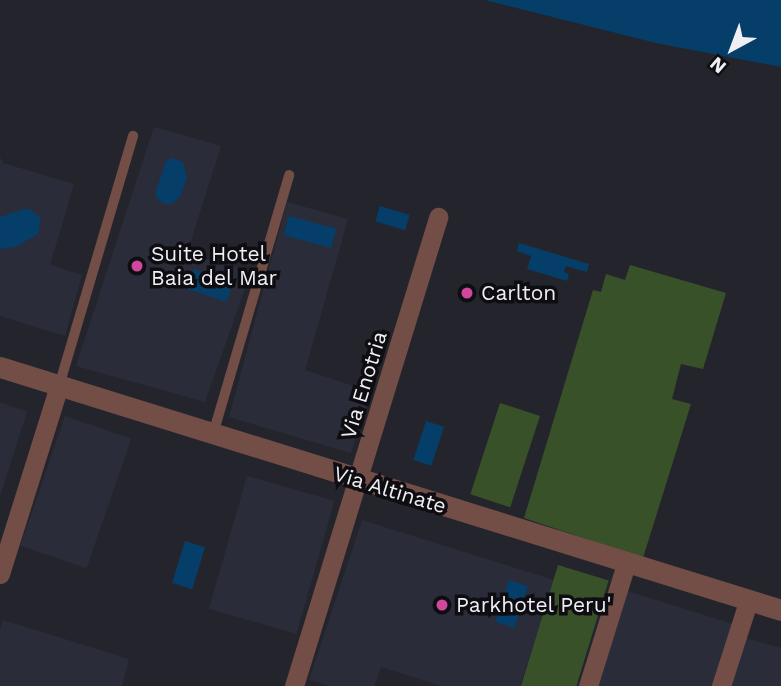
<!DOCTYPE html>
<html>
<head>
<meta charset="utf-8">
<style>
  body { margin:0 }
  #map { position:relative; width:781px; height:686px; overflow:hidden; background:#24252c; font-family:"Work Sans",sans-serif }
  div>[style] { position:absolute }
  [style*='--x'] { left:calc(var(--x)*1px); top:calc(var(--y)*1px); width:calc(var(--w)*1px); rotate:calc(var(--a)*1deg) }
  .built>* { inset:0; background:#2b2c39; transform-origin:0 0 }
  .green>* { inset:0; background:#385129; transform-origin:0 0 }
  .water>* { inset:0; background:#053e69; transform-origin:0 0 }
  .service>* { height:10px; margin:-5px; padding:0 5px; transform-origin:5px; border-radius:5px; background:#724e47 }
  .minor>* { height:19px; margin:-9.5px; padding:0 9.5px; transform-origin:9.5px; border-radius:9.5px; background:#724e47 }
  .tertiary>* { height:21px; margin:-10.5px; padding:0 10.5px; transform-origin:10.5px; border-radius:10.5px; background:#724e47 }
  .dots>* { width:19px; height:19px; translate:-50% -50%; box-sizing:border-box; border:4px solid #0e0e12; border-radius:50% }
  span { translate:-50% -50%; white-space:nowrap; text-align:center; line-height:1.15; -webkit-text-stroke:7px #0e0e12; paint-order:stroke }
  .poi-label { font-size:21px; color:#eeeef3 }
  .left { translate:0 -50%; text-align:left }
  .street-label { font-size:21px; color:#eeeef3 }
  .north { position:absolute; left:697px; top:14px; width:70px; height:70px; -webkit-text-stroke:5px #0e0e12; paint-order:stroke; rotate:221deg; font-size:19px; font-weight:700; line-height:28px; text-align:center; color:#eeeef3 }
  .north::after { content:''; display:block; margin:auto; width:24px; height:32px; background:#eeeef3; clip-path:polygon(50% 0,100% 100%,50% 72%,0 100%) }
</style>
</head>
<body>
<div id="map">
  <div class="built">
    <i style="clip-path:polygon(154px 127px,221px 146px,187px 253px,251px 271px,205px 402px,76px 366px)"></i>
    <i style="clip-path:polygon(0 157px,3px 163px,74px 184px,50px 265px,82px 275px,65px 336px,0 316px)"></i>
    <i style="clip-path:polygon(287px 202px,348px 219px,305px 370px,371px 392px,351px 453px,229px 417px)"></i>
    <i style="clip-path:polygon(0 402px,27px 412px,0 496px)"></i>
    <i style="left:65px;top:416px;width:70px;height:137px;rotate:19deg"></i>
    <i style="left:247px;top:476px;width:91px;height:138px;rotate:16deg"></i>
    <i style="clip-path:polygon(362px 520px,554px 580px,520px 686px,442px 686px,381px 667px,374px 686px,330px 686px,309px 680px)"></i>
    <i style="clip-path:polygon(627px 591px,733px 624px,713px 686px,598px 686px)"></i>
    <i style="clip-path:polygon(3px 620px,129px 659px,122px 686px,0 686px,0 630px)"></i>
    <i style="clip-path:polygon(745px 638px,781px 648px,781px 686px,732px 686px)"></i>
  </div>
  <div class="green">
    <i style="clip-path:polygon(630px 265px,726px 293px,703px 369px,681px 364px,672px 399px,691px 404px,643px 558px,524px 518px,593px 290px,601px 292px,606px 274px,625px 280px)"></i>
    <i style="left:500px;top:403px;width:42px;height:96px;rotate:18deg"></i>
    <i style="left:558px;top:565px;width:53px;height:127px;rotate:17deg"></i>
  </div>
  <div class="water">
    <i style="clip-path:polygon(485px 0,781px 0,781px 67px,656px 43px)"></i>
    <i style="clip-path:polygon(172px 158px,183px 162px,187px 178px,180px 197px,171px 204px,164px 204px,156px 197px,156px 191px,166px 161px)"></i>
    <i style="left:380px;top:206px;width:31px;height:16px;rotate:17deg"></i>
    <i style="clip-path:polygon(24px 209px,31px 210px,41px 218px,38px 234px,16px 247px,0 249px,0 217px)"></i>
    <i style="left:289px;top:216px;width:49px;height:20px;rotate:15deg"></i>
    <i style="clip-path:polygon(519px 243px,589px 264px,587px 272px,566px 266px,564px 272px,569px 274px,567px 281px,527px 269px,531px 256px,517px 251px)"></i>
    <i style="left:194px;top:269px;width:41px;height:21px;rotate:18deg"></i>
    <i style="left:426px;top:421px;width:19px;height:41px;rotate:18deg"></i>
    <i style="left:185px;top:541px;width:21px;height:44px;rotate:17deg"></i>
    <i style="left:509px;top:580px;width:20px;height:44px;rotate:18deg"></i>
  </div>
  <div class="service">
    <i style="--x:59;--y:386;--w:261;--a:-73.5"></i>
    <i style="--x:213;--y:434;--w:270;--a:-73.6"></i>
  </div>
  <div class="minor">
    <i style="--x:0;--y:574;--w:197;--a:-72.6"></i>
    <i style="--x:294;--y:686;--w:491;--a:-72.9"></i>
    <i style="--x:588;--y:686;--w:128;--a:-72.7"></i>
    <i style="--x:721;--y:686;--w:91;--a:-72.2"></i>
  </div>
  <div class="tertiary">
    <i style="--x:0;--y:367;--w:818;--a:17.28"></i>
  </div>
  <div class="dots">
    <i style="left:137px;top:266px;background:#d1479c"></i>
    <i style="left:467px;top:293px;background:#d1479c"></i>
    <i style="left:442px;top:605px;background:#d1479c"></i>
  </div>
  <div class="poi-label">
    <span class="left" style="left:151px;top:266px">Suite Hotel<br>Baia del Mar</span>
    <span class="left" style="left:481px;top:293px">Carlton</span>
    <span class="left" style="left:456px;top:605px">Parkhotel Peru'</span>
  </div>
  <div class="street-label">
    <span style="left:364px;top:385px;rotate:-73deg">Via Enotria</span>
    <span style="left:390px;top:490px;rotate:17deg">Via Altinate</span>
  </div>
  <div class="north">N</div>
</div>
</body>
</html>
